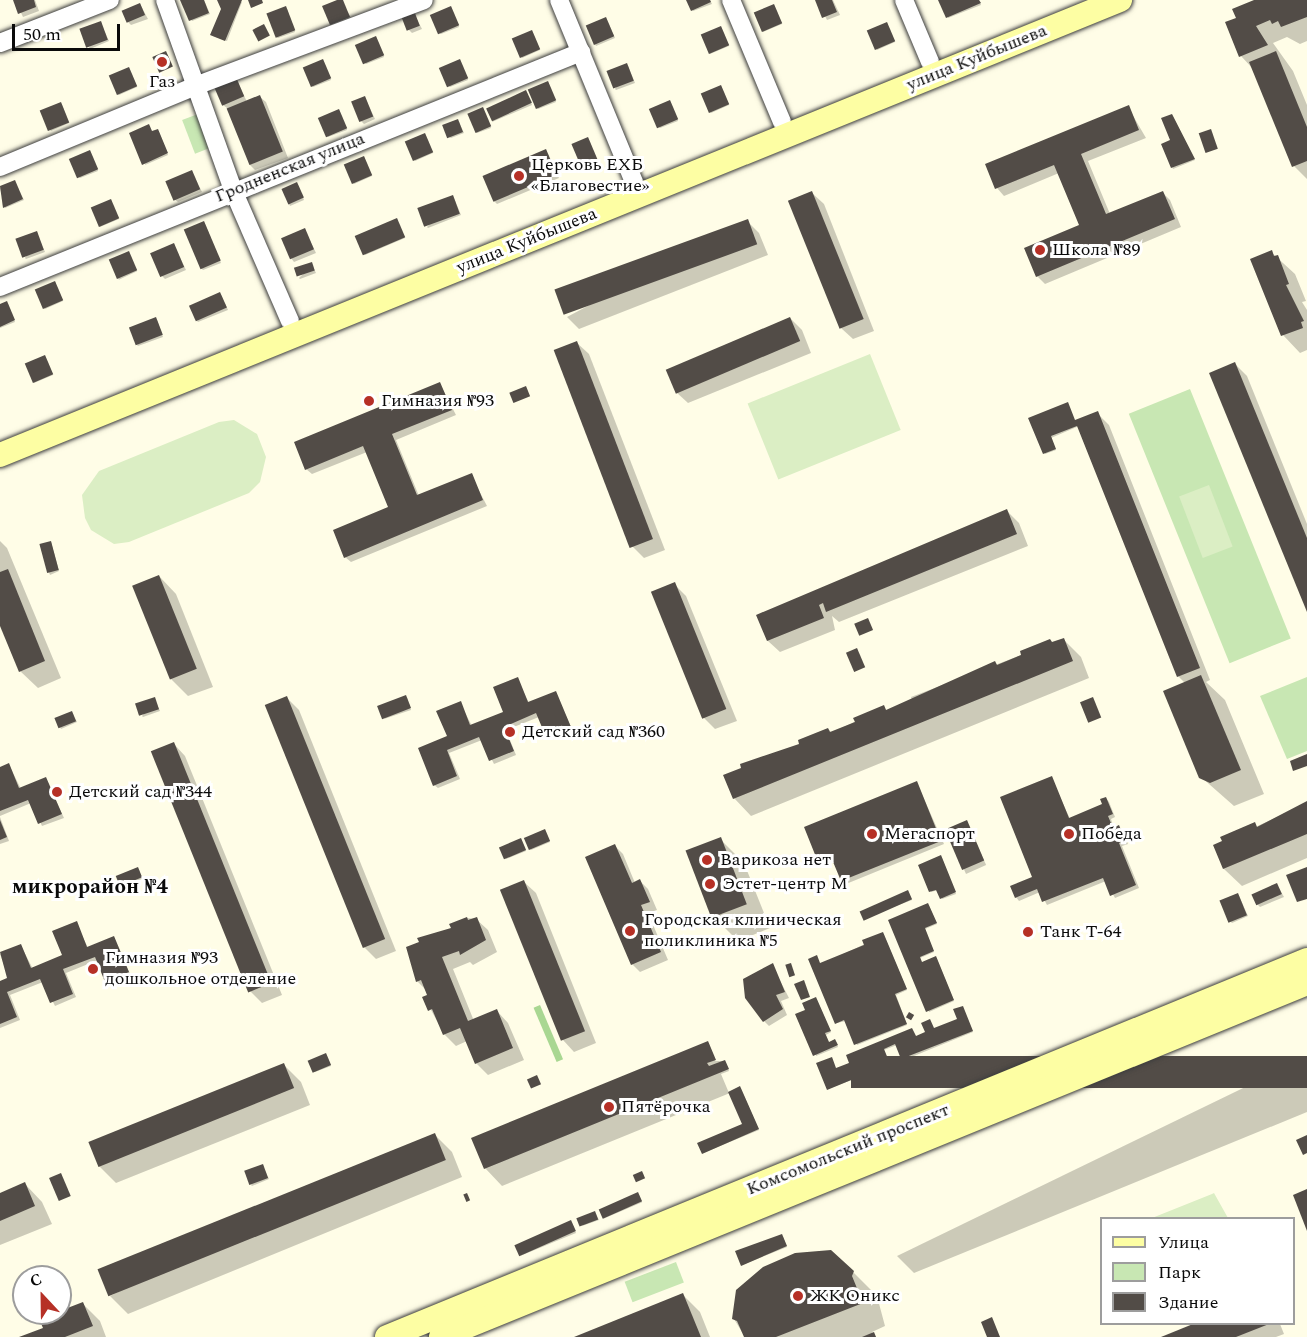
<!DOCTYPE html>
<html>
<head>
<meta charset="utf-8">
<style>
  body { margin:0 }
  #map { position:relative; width:1307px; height:1337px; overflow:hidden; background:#fffde7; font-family:Spectral,serif }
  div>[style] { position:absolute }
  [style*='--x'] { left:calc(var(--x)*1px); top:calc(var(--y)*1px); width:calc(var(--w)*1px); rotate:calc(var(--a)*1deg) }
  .green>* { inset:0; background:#c8e7b3; transform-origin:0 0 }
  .forest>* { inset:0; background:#a9d792; transform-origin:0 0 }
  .pitch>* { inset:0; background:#dbeec4; transform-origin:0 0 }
  .shadow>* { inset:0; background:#0003; transform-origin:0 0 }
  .building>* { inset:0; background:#524c47; transform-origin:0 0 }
  .roads { filter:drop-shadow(0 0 2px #3d3d3d) drop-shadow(0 0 2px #3d3d3d) }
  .minor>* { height:18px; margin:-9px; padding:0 9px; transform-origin:9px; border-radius:9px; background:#fff }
  .secondary>* { height:24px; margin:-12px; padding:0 12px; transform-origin:12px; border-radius:12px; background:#fdfea3 }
  .dots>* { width:16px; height:16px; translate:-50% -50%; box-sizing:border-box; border:3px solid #fff; border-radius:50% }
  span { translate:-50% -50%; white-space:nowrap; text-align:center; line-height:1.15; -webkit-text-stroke:6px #fff; paint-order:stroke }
  .street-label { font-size:18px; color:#0a0a0a }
  .poi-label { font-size:18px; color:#0a0a0a }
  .left { translate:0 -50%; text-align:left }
  .quarter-label { font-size:21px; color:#0a0a0a; font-weight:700 }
  .legend { position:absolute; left:1100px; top:1217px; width:195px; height:108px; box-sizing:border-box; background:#fff; border:2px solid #9d9d9d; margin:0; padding:8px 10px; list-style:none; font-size:18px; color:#0a0a0a }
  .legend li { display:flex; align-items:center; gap:12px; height:30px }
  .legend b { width:30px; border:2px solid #9d9d9d }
  .north { position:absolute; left:12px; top:1265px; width:60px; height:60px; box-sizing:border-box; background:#fff; border:2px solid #9d9d9d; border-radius:50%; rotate:338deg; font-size:16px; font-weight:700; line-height:24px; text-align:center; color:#0a0a0a }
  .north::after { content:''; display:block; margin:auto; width:21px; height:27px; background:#b63026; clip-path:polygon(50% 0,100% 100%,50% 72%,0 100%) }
  .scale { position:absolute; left:12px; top:24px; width:108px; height:27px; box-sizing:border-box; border:3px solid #0a0a0a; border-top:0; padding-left:8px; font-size:18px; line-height:21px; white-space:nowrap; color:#0a0a0a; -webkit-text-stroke:4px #fff; paint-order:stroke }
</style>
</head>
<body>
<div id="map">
  <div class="green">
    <i style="left:198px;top:114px;width:36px;height:17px;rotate:69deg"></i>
    <i style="left:1190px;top:389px;width:269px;height:66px;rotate:68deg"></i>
    <i style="clip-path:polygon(1307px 677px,1307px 751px,1287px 759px,1260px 696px)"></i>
    <i style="left:676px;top:1262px;width:22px;height:55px;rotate:69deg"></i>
  </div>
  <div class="forest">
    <i style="left:540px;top:1005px;width:59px;height:7px;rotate:67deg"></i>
  </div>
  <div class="pitch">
    <i style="left:870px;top:354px;width:82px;height:132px;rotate:68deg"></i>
    <i style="clip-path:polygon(234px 420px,257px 434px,266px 457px,260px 482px,249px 493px,129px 542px,114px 544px,91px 530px,85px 518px,82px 495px,99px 471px,219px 422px)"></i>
    <i style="left:1209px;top:485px;width:66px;height:32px;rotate:69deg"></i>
    <i style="clip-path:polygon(1214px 1193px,1228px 1218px,1152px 1218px,1212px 1194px)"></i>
  </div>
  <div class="shadow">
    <i style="clip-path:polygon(15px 0,35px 0,39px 11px,23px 17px)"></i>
    <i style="clip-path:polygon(182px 0,204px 0,210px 14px,192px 21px)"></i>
    <i style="clip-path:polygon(219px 0,242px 2px,227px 41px,213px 36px,223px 9px)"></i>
    <i style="clip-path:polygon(341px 0,351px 18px,332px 26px,331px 25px)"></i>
    <i style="clip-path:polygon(688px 0,710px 0,712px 4px,693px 11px)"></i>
    <i style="clip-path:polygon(817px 0,833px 0,840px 15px,827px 20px)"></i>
    <i style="clip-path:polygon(944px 0,979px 0,981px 5px,948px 18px)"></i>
    <i style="clip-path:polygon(1258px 0,1307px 0,1307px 41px,1300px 44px,1287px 37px,1273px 43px,1293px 71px,1307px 105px,1307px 179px,1294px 166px,1254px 70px,1241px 56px,1238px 19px)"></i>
    <i style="clip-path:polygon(140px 4px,148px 19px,131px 25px,128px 22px)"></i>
    <i style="clip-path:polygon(775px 7px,782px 24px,763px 32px,762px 31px)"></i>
    <i style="clip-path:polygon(287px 9px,295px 32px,278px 38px,276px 37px)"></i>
    <i style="clip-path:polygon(452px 9px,459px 27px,441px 34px,439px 33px)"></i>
    <i style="clip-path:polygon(412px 10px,422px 29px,412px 33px,409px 30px)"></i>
    <i style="clip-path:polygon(607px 20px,615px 38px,596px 46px,595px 44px)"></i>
    <i style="clip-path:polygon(887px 23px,895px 42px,877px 50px,876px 48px)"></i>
    <i style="clip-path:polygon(101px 24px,109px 41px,90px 49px,89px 48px)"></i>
    <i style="clip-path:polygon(722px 29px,729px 46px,710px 54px,709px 53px)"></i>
    <i style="clip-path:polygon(533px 33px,540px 50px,522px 58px,513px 39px)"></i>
    <i style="clip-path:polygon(377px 39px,384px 57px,366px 64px,365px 63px)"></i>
    <i style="clip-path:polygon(324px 62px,331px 80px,313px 87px,312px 86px)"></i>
    <i style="clip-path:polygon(461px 62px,468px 80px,450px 87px,449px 86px)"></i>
    <i style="clip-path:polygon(628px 66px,635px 83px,616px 90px,615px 89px)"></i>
    <i style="clip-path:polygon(130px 70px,137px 87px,119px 95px,117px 94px)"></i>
    <i style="clip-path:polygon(236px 78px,247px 102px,260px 97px,266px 102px,288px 158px,255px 170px,250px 165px,227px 108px,223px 105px)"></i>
    <i style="clip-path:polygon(549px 84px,556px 102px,538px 109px,537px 108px)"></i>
    <i style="clip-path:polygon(722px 88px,729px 105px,711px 113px,709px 111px)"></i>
    <i style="left:527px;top:93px;width:13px;height:43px;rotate:67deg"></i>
    <i style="clip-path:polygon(365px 98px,375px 119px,364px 124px,360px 120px)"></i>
    <i style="clip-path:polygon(671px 103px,678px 121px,660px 128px,659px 127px)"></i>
    <i style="clip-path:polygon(62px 105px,69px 123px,51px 131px,49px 129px)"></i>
    <i style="clip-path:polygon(1128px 107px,1146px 138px,1088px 161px,1110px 214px,1163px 193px,1170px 200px,1181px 227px,1045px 284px,1037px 276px,1081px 226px,1059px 173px,1004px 196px,997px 188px)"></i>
    <i style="clip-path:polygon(484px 110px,491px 128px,477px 133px,476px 132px)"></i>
    <i style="clip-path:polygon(340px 112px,347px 130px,328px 137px,327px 136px)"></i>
    <i style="clip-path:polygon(1173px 117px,1195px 160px,1173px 169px,1163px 145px,1172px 141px)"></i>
    <i style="clip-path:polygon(459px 122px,464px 133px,451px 138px,449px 137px)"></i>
    <i style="clip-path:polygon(159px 132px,168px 155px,145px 165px,152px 133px)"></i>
    <i style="clip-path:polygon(426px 136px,433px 153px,415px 161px,406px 142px)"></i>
    <i style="clip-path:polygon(589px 140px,598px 162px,583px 168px,582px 167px)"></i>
    <i style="clip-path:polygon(546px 151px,559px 178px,497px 204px,494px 201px)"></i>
    <i style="clip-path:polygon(91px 153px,98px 171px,80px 178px,79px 177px)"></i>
    <i style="clip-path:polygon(365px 159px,372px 176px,354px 184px,353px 183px)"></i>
    <i style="clip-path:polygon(192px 172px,202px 192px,178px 202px,174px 199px)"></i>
    <i style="clip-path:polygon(15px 182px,24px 200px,5px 208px,0 188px)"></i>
    <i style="clip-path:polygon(298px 185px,304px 200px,290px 206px,289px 204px)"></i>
    <i style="clip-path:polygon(812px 193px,824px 204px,874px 331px,853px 339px,841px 328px,790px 201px)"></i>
    <i style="clip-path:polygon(454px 198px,461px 215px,428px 228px,427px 227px)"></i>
    <i style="clip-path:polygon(111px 202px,119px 219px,100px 227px,99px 226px)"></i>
    <i style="clip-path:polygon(397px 221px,405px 238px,365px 255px,364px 254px)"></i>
    <i style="clip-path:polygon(747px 221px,759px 233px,768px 255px,579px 329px,567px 317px)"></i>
    <i style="clip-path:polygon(205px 224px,221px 263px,203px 270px,202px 269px)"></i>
    <i style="clip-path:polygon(305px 230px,316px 253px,294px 262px,291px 258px)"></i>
    <i style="clip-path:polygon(37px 234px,45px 252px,26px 259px,25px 258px)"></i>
    <i style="clip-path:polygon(174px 245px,186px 270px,165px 279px,161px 275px)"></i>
    <i style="clip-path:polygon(1271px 252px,1295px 274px,1306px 301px,1302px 302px,1307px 310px,1307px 350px,1300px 353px,1283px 335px)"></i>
    <i style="left:129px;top:254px;width:19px;height:20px;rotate:65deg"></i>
    <i style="clip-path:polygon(312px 265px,316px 273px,300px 279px,299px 278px)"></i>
    <i style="clip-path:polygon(55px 282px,63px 301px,45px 309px,44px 308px)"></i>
    <i style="clip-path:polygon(221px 295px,228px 310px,198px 322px,197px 321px)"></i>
    <i style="clip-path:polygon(8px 304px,15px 322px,0 328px,0 306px)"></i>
    <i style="clip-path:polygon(790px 318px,802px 330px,811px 353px,688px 403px,676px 392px)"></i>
    <i style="clip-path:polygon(157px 320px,163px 337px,138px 346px,137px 345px)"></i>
    <i style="clip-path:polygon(577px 343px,589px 354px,665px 550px,644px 558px,632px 546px)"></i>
    <i style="clip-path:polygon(46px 358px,53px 375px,34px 383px,33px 381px)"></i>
    <i style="clip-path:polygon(1235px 364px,1247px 376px,1307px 524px,1307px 608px)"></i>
    <i style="clip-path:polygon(440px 384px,456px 415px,396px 440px,419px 496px,471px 475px,487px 506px,351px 562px,345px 557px,390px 508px,367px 452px,312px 474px,306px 469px)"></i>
    <i style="clip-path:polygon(1097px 413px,1109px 425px,1210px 680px,1206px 682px,1225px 700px,1264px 794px,1234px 806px,1201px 777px,1185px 683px,1178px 676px,1079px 426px,1051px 438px,1056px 450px,1045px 454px,1030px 418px,1075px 422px)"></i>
    <i style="clip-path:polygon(1007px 511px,1019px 523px,1028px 546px,839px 622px,832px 616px,835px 630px,780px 652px,768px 641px,758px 616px)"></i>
    <i style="clip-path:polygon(0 541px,7px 548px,61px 678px,38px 688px,20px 671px,0 622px)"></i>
    <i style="clip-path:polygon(51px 542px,59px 571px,50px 575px,44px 560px)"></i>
    <i style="clip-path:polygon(159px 576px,176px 594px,213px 687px,188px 696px,171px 679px)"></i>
    <i style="clip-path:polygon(674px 584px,686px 596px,737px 721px,715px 729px,704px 718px)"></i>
    <i style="clip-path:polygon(1063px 639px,1081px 657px,1089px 678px,751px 816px,734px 798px,801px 745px,828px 729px,832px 733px,884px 707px,887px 711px,912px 700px,911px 697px)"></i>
    <i style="clip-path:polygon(517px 679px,529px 703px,555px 692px,573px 731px,551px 740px,539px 717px,506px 730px,516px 755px,494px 764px,482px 740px,449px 753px,460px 779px,438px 788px,434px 785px,460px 703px,472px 726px,505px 713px)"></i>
    <i style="clip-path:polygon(287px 698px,299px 710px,396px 951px,376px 959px,364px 947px)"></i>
    <i style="clip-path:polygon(407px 698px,411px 710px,384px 719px)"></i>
    <i style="clip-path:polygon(155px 700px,160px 711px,143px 717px,142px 716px)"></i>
    <i style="clip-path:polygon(73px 714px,77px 722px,61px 729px,60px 727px)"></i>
    <i style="clip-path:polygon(174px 744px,185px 756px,282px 995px,262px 1003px,250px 991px)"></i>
    <i style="clip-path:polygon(9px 765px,21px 789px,46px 779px,64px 818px,42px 826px,31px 803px,0 816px,0 769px)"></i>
    <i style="clip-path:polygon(1051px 777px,1070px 819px,1104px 805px,1106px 798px,1109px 802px,1115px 817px,1111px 819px,1114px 829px,1122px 830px,1128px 844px,1122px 846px,1139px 888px,1115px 898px,1106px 881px,1047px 905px,1040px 892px,1019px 901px,1016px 897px,1034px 878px)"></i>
    <i style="clip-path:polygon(917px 783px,944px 844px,846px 884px,834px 860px,822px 865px,819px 861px)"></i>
    <i style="clip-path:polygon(1307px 803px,1307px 858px,1242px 886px,1224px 869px,1215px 846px)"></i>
    <i style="clip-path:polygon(0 817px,9px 841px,0 844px)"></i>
    <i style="left:967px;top:822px;width:47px;height:22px;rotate:66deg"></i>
    <i style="clip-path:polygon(546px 832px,550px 842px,531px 850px,530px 849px)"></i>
    <i style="clip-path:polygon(720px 839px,744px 863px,770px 928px,738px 941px,714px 917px)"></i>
    <i style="clip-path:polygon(522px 841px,526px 851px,506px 859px,505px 858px)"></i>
    <i style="clip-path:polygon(615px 846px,623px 854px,635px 883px,640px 881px,648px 889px,657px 910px,648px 913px,668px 960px,640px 972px,632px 964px)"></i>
    <i style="clip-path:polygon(942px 858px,956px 894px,942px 899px,938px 890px,931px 892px)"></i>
    <i style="clip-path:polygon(139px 870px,142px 879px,121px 885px)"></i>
    <i style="clip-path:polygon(524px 882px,536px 893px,596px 1043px,574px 1052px,563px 1040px,502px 891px)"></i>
    <i style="clip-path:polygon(1277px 885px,1284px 897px,1260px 907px,1257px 904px)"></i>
    <i style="clip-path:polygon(908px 891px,912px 900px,864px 918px)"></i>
    <i style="clip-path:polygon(1239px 896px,1248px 916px,1232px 923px,1231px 922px)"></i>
    <i style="clip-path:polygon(929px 906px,937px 924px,925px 929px,934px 952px,920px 958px,922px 964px,937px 959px,954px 1001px,929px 1012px,890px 920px)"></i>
    <i style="clip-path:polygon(467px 918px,476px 919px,488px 930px,497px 952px,473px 965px,470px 962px,453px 969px,474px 1021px,497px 1011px,508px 1023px,524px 1060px,488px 1075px,476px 1063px,467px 1041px,456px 1046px,444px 1034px,424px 997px,428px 996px,426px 990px,417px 981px,453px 929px)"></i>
    <i style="clip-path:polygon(76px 923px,88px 948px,113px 937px,131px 976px,110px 984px,98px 960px,66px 973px,76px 997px,55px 1006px,43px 982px,10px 995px,20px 1020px,0 1028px,0 983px,9px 979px,0 954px,21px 946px,33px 969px,64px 956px)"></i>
    <i style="clip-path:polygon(884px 935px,907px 990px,896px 995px,907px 1025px,857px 1045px,846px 1021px,837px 1023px,820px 965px)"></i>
    <i style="clip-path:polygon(772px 965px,789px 998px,781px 1001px,787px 1015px,769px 1026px,764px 1021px)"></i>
    <i style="clip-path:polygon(817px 1000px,831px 1032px,826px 1035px,829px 1043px,836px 1042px,838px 1047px,816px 1056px,807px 1011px)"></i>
    <i style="clip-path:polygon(963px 1009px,973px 1032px,904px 1060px,897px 1045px,884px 1050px,891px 1065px,828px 1089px,836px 1070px,912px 1029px,916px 1037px,959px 1020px)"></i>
    <i style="clip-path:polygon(709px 1044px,715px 1061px,725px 1061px,729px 1071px,721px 1074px,729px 1093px,741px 1089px,759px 1130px,703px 1153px,744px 1125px,730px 1093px,502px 1186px,485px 1168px)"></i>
    <i style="clip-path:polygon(327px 1056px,331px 1066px,315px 1072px,314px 1071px)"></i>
    <i style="clip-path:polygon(1307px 1057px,1307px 1112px,914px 1273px,897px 1256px)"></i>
    <i style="clip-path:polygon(284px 1065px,301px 1082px,310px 1105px,116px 1183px,99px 1166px)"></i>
    <i style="clip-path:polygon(435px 1135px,452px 1152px,462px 1177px,128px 1314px,110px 1296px)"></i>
    <i style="clip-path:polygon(263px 1167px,269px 1179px,252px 1186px,251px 1185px)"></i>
    <i style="clip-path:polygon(25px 1184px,42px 1202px,52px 1224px,0 1245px,0 1194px)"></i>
    <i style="left:639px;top:1195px;width:8px;height:42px;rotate:67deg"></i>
    <i style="clip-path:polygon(596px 1214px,599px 1220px,582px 1226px)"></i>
    <i style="clip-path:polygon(572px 1223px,576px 1233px,520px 1256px)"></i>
    <i style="clip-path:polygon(783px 1237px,787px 1247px,742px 1265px)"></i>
    <i style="clip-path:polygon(853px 1272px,877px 1296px,885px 1326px,872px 1332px,876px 1337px,745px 1337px,734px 1319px)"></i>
    <i style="clip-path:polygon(683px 1295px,700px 1312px,710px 1337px,578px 1337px)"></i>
    <i style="clip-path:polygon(83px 1304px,100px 1321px,106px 1337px,23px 1337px,45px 1328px)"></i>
    <i style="clip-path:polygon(1197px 1324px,1280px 1324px,1284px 1334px,1276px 1337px,1164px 1337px)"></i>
  </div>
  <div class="building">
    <i style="clip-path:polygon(13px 0,34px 0,36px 7px,18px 14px)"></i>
    <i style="clip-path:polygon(180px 0,204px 0,209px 13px,189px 21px)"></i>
    <i style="clip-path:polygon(217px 0,242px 0,225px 41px,210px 35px,221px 9px)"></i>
    <i style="clip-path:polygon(248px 0,262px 0,263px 3px,251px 8px)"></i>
    <i style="clip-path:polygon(337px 0,343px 0,350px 17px,330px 25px,322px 6px)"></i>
    <i style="clip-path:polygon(686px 0,710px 0,711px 2px,691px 11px)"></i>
    <i style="clip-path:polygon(815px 0,832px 0,837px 12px,822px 18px)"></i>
    <i style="clip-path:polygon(938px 0,979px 0,981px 3px,946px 18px)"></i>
    <i style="clip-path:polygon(1254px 0,1307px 0,1307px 17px,1281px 27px,1278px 21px,1272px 24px,1270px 20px,1256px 26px,1268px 45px,1239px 57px,1225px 22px,1236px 18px,1232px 9px)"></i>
    <i style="left:140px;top:3px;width:13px;height:20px;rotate:67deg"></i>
    <i style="left:774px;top:4px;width:21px;height:22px;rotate:67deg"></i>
    <i style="left:286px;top:6px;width:26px;height:21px;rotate:69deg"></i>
    <i style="left:451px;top:6px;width:21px;height:23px;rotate:67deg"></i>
    <i style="left:413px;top:8px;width:19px;height:14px;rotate:69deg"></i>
    <i style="left:606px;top:17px;width:21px;height:22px;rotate:67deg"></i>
    <i style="left:101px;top:21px;width:20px;height:23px;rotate:70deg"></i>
    <i style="left:887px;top:22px;width:21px;height:22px;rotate:67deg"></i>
    <i style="left:264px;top:24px;width:13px;height:13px;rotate:63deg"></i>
    <i style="left:721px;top:26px;width:21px;height:22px;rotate:67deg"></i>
    <i style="left:532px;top:30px;width:21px;height:22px;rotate:67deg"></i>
    <i style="left:376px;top:36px;width:21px;height:23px;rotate:67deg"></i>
    <i style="left:166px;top:51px;width:17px;height:15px;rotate:66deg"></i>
    <i style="clip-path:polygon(1276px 51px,1307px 127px,1307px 161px,1292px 167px,1249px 62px)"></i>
    <i style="left:323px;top:59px;width:21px;height:22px;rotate:67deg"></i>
    <i style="left:460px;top:59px;width:21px;height:23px;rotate:67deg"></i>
    <i style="left:627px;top:63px;width:19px;height:22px;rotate:69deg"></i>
    <i style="left:129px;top:67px;width:21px;height:22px;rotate:67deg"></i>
    <i style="left:236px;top:77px;width:21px;height:24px;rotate:67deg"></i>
    <i style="left:548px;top:81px;width:21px;height:22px;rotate:67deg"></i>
    <i style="left:721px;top:85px;width:21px;height:22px;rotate:67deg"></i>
    <i style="left:526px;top:90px;width:14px;height:44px;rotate:65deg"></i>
    <i style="left:260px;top:95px;width:61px;height:36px;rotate:68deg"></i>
    <i style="left:365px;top:96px;width:22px;height:15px;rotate:68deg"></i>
    <i style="left:670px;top:100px;width:21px;height:23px;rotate:67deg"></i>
    <i style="left:61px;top:102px;width:22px;height:23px;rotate:68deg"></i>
    <i style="clip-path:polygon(1129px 105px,1139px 130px,1081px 154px,1106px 214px,1163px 191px,1175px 219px,1036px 277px,1024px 248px,1079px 225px,1054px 165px,995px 189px,985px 164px)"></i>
    <i style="left:483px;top:107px;width:21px;height:17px;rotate:67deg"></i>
    <i style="left:339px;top:109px;width:21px;height:23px;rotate:67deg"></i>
    <i style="clip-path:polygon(1172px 114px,1195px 159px,1171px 168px,1161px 144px,1170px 140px,1161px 118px)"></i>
    <i style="left:458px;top:119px;width:14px;height:17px;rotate:69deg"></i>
    <i style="clip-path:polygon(149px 124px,152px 131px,158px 129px,168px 153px,142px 165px,129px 133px)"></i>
    <i style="left:1211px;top:129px;width:21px;height:13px;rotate:71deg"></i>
    <i style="left:425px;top:133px;width:21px;height:22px;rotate:67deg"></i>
    <i style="left:588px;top:137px;width:26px;height:18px;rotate:67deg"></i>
    <i style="left:546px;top:149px;width:28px;height:69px;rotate:67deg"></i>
    <i style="left:90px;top:150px;width:21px;height:23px;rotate:67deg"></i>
    <i style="left:364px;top:156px;width:21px;height:22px;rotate:67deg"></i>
    <i style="left:192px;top:170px;width:21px;height:29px;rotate:67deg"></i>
    <i style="clip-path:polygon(15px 180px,23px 199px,3px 208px,0 186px)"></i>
    <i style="left:297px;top:182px;width:17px;height:17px;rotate:66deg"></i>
    <i style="left:812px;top:191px;width:138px;height:26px;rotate:68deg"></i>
    <i style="left:453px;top:195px;width:20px;height:38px;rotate:70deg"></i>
    <i style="left:111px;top:199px;width:21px;height:22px;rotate:67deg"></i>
    <i style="left:397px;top:218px;width:21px;height:46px;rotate:67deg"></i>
    <i style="left:748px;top:219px;width:27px;height:206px;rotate:70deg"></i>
    <i style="left:204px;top:221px;width:43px;height:22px;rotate:67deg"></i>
    <i style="left:305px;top:228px;width:23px;height:26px;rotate:67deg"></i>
    <i style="left:37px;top:231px;width:20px;height:23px;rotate:70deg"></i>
    <i style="left:174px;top:243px;width:26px;height:26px;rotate:67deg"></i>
    <i style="clip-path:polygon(1272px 250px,1274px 256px,1278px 255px,1289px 284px,1286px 285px,1304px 321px,1301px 322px,1303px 328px,1281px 336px,1250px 259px)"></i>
    <i style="left:129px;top:251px;width:21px;height:22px;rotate:67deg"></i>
    <i style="left:312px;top:262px;width:9px;height:19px;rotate:72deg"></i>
    <i style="left:55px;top:281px;width:21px;height:22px;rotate:67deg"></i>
    <i style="left:220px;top:292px;width:17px;height:34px;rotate:66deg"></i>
    <i style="clip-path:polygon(7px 301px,15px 320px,0 327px,0 304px)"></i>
    <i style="left:156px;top:317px;width:19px;height:29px;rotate:69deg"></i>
    <i style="left:790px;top:317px;width:26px;height:135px;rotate:67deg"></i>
    <i style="left:577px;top:341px;width:212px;height:25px;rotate:69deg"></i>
    <i style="left:45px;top:355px;width:21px;height:22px;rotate:67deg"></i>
    <i style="clip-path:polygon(1235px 362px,1307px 538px,1307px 612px,1209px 373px)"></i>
    <i style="clip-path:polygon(440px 382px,452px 410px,392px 434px,417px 495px,472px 473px,483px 500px,344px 558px,333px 530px,388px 507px,363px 446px,305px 470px,294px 442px)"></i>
    <i style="left:526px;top:386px;width:11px;height:18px;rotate:68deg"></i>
    <i style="clip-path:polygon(1068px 402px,1075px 420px,1098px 411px,1200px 668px,1177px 677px,1077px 426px,1051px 436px,1056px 449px,1043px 454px,1028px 418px)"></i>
    <i style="clip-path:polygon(1007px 509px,1017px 534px,826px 612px,823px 603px,819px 605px,824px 618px,767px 641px,756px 615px)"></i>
    <i style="left:51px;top:541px;width:30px;height:12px;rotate:75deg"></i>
    <i style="clip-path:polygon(8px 569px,45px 661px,19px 672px,0 626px,0 572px)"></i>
    <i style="left:159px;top:575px;width:101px;height:29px;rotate:68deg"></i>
    <i style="left:675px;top:582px;width:137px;height:26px;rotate:68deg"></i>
    <i style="left:868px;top:618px;width:13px;height:15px;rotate:67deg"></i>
    <i style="clip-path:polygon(1064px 638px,1073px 661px,733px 799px,723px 775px,741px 768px,740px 764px,799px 744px,798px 740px,828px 728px,830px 732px,855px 722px,853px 718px,884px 705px,886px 710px,995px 661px,997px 665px,1021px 655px,1020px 651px,1050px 639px,1052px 642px)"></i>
    <i style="left:857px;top:648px;width:21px;height:12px;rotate:67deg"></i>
    <i style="clip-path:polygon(1201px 675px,1241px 770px,1210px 783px,1199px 778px,1163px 691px)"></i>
    <i style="clip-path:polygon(518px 677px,528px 702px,556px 691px,571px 727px,546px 737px,536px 713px,504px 727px,514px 751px,489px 761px,479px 737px,447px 750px,457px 776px,433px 786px,418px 748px,447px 736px,436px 711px,461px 701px,470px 725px,503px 712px,493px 687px)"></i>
    <i style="left:406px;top:695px;width:14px;height:31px;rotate:69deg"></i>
    <i style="left:287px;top:696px;width:262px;height:24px;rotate:68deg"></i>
    <i style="left:155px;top:697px;width:13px;height:21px;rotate:72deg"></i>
    <i style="left:1093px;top:697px;width:22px;height:14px;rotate:68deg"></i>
    <i style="left:72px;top:711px;width:11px;height:19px;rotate:68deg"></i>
    <i style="left:174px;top:742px;width:260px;height:25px;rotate:68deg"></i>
    <i style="clip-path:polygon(1307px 754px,1307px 766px,1293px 771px,1290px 761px)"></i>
    <i style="clip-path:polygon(9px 763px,19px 788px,46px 777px,62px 814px,38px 824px,28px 800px,0 811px,0 767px)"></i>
    <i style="clip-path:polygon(1052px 776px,1069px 818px,1102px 804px,1100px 799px,1106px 797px,1113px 814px,1108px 816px,1113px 828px,1119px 825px,1125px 840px,1119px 843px,1136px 885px,1110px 896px,1103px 878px,1042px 902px,1037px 889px,1015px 898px,1010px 886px,1032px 877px,1000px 797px)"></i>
    <i style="clip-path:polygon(917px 781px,941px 841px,841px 881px,831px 857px,818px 862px,804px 827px)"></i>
    <i style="clip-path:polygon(1307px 801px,1307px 834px,1223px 869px,1213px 845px,1222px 841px,1220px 837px,1255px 822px,1257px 827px)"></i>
    <i style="clip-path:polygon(0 820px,7px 837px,0 840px)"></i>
    <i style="left:967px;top:820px;width:44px;height:24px;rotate:67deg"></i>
    <i style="left:545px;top:829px;width:13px;height:23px;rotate:67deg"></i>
    <i style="left:721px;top:837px;width:72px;height:38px;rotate:69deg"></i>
    <i style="left:521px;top:838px;width:13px;height:24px;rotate:67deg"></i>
    <i style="clip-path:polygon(615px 844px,632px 883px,640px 879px,650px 902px,641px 905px,661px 952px,631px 965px,585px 857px)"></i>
    <i style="clip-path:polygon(941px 855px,956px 892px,940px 899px,936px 890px,929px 892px,918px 865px)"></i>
    <i style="left:138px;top:867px;width:11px;height:24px;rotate:68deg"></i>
    <i style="clip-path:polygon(1307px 867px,1307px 899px,1297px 902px,1286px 875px)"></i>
    <i style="left:524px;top:880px;width:163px;height:26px;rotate:68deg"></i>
    <i style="left:1277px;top:883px;width:12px;height:28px;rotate:66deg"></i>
    <i style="left:908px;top:890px;width:10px;height:53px;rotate:66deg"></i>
    <i style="left:1238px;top:893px;width:24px;height:20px;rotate:68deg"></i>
    <i style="clip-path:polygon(928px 903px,937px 923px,925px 928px,934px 951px,920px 957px,922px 962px,936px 956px,954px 1000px,926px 1012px,888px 920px)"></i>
    <i style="clip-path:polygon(467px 917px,468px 920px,477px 917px,486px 940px,460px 955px,459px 951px,442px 957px,468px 1021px,497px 1009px,513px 1048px,475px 1064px,460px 1028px,443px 1035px,432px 1009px,428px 1011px,422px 997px,427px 995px,421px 980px,416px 982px,406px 947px,419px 942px,417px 938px,451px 928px,449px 924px)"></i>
    <i style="clip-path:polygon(77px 921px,87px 947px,114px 936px,129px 972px,105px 982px,95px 957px,63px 969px,73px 994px,50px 1003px,40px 979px,7px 992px,17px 1017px,0 1024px,0 981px,7px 978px,0 952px,21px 944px,31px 968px,62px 955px,52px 931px)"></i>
    <i style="clip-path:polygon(883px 932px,907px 989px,895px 994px,907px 1024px,854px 1045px,844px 1020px,835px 1024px,808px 959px,817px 955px,820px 963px,864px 945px,862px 940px)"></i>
    <i style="clip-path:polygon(773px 963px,785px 992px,776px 995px,783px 1009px,763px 1022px,745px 998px,743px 979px)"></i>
    <i style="left:791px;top:963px;width:13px;height:6px;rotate:72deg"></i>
    <i style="clip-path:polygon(804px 980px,810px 997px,801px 1000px,794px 984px)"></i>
    <i style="clip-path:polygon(816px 997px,831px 1031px,825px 1033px,829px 1042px,835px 1039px,838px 1045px,813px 1056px,795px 1014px,805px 1010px,802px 1003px)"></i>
    <i style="clip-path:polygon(963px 1006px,973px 1031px,901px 1059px,895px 1044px,884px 1049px,890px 1064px,827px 1090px,816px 1063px,832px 1057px,836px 1068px,849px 1063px,846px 1055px,912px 1028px,916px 1036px,925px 1032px,921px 1023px,930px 1019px,934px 1028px,957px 1019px,953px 1009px)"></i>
    <i style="left:909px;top:1012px;width:6px;height:6px;rotate:31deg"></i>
    <i style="clip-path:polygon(708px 1041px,716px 1060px,707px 1063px,709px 1066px,725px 1060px,729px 1069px,484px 1169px,471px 1138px)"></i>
    <i style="left:326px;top:1053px;width:13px;height:20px;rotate:67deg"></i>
    <i style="left:1307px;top:1056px;width:32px;height:456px;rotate:90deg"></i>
    <i style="left:284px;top:1063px;width:27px;height:211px;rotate:68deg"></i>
    <i style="left:537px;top:1075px;width:10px;height:11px;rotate:66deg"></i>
    <i style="clip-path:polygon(740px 1086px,759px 1129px,702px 1154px,697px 1143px,742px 1124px,728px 1092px)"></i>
    <i style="left:435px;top:1133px;width:29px;height:364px;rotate:68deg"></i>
    <i style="clip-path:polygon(1307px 1135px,1307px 1153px,1303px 1155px,1296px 1140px)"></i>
    <i style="left:263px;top:1164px;width:15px;height:20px;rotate:70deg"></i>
    <i style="left:642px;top:1171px;width:8px;height:10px;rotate:67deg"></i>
    <i style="left:61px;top:1173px;width:25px;height:13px;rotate:67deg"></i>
    <i style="clip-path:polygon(25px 1182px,35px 1206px,0 1221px,0 1193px)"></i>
    <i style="clip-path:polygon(1307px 1189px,1307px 1231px,1293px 1195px)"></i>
    <i style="left:638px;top:1192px;width:10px;height:43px;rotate:66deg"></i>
    <i style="left:467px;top:1193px;width:8px;height:4px;rotate:67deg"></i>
    <i style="left:595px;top:1211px;width:9px;height:20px;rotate:69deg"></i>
    <i style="left:571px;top:1220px;width:12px;height:62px;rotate:66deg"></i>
    <i style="clip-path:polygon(782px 1234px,787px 1246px,741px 1266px,735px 1251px)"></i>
    <i style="clip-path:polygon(831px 1250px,854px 1271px,852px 1276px,863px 1303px,776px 1337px,744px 1337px,737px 1321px,732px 1319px,736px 1290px,763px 1267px,795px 1253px)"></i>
    <i style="clip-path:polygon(683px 1293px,701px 1337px,574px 1337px)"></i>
    <i style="clip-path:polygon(83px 1302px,93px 1326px,65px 1337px,19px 1337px,43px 1328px,39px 1319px)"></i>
    <i style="clip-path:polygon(992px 1317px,1000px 1337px,987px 1337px,981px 1322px)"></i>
    <i style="clip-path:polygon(1193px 1324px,1269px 1324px,1236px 1337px,1161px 1337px)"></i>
    <i style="clip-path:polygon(874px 1332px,876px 1337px,862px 1337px)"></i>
  </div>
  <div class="roads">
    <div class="minor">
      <i style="--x:165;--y:0;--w:202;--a:70.3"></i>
      <i style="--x:233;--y:190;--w:143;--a:66.5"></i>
      <i style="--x:559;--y:0;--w:197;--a:67.6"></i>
      <i style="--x:731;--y:0;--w:132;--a:67.3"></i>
      <i style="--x:904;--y:0;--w:67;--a:67.2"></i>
      <i style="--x:0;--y:43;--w:118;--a:-21.4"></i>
      <i style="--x:0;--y:167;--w:214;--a:-22.5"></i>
      <i style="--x:198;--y:85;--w:241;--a:-20.6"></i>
      <i style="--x:0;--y:287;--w:627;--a:-22.02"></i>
    </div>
    <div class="secondary">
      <i style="--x:0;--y:455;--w:1209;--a:-22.11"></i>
      <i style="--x:387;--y:1337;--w:994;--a:-22.28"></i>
      <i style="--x:441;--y:1337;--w:936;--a:-22.23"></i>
    </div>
  </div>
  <div class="dots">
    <i style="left:162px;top:62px;background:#b63026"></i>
    <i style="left:519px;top:176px;background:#b63026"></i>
    <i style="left:1040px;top:250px;background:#b63026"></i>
    <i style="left:369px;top:401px;background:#b63026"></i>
    <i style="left:510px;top:732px;background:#b63026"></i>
    <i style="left:57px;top:792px;background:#b63026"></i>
    <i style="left:872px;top:834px;background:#b63026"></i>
    <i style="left:1069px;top:834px;background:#b63026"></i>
    <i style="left:707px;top:860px;background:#b63026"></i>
    <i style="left:710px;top:884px;background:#b63026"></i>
    <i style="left:630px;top:931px;background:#b63026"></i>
    <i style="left:1028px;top:932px;background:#b63026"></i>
    <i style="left:93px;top:969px;background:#b63026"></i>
    <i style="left:609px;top:1107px;background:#b63026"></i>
    <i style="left:798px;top:1296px;background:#b63026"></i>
  </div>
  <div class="street-label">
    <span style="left:977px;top:58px;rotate:-22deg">улица Куйбышева</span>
    <span style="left:290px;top:168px;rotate:-22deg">Гродненская улица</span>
    <span style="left:527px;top:241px;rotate:-22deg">улица Куйбышева</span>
    <span style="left:848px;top:1150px;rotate:-22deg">Комсомольский проспект</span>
  </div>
  <div class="poi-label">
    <span style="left:162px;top:82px">Газ</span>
    <span class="left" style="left:531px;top:176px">Церковь ЕХБ<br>«Благовестие»</span>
    <span class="left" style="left:1052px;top:250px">Школа №89</span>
    <span class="left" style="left:381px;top:401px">Гимназия №93</span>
    <span class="left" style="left:522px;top:732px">Детский сад №360</span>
    <span class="left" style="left:69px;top:792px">Детский сад №344</span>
    <span class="left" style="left:884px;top:834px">Мегаспорт</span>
    <span class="left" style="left:1081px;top:834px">Победа</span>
    <span class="left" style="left:720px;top:860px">Варикоза нет</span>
    <span class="left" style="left:722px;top:884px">Эстет-центр М</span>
    <span class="left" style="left:644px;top:931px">Городская клиническая<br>поликлиника №5</span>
    <span class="left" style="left:1040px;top:932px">Танк Т-64</span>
    <span class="left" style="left:105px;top:969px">Гимназия №93<br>дошкольное отделение</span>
    <span class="left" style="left:621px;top:1107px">Пятёрочка</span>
    <span class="left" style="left:810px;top:1296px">ЖК Оникс</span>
  </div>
  <div class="quarter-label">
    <span style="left:90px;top:887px">микрорайон №4</span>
  </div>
  <ul class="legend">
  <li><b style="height:8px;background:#fdfea3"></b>Улица</li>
  <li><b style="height:16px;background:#c8e7b3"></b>Парк</li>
  <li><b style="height:16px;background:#524c47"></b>Здание</li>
  </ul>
  <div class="north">С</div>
  <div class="scale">50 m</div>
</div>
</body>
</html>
